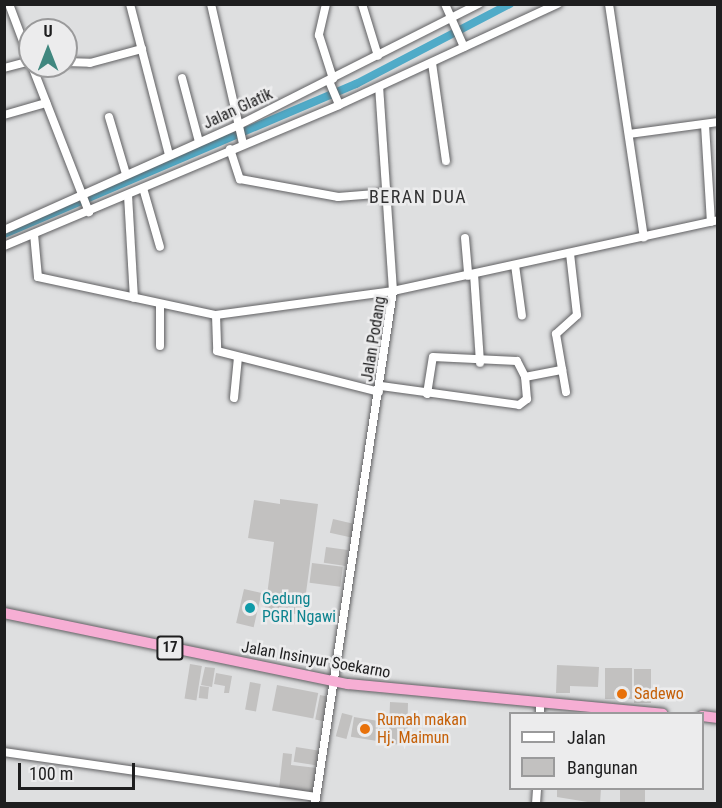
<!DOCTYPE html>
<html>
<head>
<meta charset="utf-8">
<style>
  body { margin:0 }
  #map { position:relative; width:722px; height:808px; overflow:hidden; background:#dedfe0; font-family:"Roboto Condensed",sans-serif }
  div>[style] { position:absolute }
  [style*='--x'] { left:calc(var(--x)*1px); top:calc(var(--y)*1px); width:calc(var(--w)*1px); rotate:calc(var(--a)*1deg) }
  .canal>* { height:8px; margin:-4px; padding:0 4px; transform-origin:4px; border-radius:4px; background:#50abc8 }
  .building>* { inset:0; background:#c2c1c0; transform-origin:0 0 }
  .roads { filter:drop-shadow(0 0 2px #606062) drop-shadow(0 0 2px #606062) }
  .minor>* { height:8px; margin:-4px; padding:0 4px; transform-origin:4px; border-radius:4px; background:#fff }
  .highway>* { height:10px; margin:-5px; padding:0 5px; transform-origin:5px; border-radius:5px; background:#f6aed4 }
  .dots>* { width:16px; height:16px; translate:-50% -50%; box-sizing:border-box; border:3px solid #ececed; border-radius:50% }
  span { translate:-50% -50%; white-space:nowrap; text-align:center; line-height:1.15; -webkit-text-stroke:5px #ececed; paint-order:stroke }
  .shield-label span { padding:2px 4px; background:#ececed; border:2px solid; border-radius:4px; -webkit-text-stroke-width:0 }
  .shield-label { font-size:15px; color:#1e1e1f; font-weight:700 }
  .street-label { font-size:16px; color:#1e1e1f }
  .culture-label { font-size:16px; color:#0d838f }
  .left { translate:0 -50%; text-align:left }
  .food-label { font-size:16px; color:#c56008 }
  .neighbourhood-label { font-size:18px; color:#323233; letter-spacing:1.5px }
  .frame { position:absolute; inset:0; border:6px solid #1e1e1f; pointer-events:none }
  .legend { position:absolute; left:509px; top:712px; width:195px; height:78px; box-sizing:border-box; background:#ececed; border:2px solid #9a9a9b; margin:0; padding:8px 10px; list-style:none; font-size:18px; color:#1e1e1f }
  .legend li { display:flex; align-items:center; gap:12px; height:30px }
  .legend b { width:30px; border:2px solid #9a9a9b }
  .north { position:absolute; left:18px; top:18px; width:60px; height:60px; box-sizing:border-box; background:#ececed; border:2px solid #9a9a9b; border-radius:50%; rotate:0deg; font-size:16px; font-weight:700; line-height:24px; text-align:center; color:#1e1e1f }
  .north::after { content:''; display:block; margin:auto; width:21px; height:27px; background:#40877f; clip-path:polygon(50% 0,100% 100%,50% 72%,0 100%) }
  .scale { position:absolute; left:18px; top:763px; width:117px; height:27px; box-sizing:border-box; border:3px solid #1e1e1f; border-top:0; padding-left:8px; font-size:18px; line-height:21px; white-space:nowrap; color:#1e1e1f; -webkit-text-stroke:4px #ececed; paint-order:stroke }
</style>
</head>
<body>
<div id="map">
  <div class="canal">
    <i style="--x:4;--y:234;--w:383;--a:-23.1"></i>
    <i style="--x:356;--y:84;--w:174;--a:-27.5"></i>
  </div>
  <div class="building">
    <i style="clip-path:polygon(280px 499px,318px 504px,303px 615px,265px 610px,274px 542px,248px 538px,254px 500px,280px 504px)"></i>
    <i style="left:333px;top:519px;width:23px;height:14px;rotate:13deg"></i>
    <i style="left:326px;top:547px;width:22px;height:16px;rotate:8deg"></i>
    <i style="left:312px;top:563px;width:31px;height:20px;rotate:7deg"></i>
    <i style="left:244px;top:589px;width:18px;height:35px;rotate:13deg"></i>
    <i style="left:190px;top:664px;width:12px;height:35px;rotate:9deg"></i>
    <i style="clip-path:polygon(557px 665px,599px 667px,598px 687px,570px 686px,570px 693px,556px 693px)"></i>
    <i style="clip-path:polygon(205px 667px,215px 668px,212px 687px,201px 685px)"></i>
    <i style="left:605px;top:668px;width:27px;height:31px"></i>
    <i style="left:634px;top:669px;width:17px;height:34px"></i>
    <i style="clip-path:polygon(216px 673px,232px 676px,229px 693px,224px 693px,225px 686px,214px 684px)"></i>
    <i style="left:250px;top:682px;width:11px;height:28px;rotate:10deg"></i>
    <i style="left:277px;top:685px;width:42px;height:26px;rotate:11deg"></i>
    <i style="left:200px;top:686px;width:9px;height:12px;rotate:6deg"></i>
    <i style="left:320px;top:695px;width:10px;height:25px;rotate:11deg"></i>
    <i style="clip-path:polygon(390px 702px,408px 703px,407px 745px,378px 743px,379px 728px,389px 729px)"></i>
    <i style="left:342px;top:713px;width:11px;height:24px;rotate:15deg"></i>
    <i style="left:354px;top:717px;width:25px;height:20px;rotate:9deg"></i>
    <i style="left:296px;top:747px;width:24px;height:15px;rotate:9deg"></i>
    <i style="clip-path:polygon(283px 753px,292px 754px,291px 765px,317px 768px,314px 794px,279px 789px)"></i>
    <i style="clip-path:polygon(557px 788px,601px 788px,600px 804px,557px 797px)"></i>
    <i style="left:620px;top:788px;width:25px;height:16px"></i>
  </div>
  <div class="roads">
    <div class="minor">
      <i style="--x:9;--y:4;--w:60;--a:69.4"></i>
      <i style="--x:130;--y:4;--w:156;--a:75.5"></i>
      <i style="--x:211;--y:4;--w:144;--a:77.1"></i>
      <i style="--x:326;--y:4;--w:32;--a:103"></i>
      <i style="--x:319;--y:35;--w:46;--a:72.3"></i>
      <i style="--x:362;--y:4;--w:54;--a:72.9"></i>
      <i style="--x:445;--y:4;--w:47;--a:66.2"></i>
      <i style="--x:609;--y:4;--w:236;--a:81.5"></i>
      <i style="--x:66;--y:62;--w:24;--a:2"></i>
      <i style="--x:90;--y:63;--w:54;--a:-15.1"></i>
      <i style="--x:432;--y:63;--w:99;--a:81.9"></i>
      <i style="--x:32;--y:66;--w:157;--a:68.7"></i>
      <i style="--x:4;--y:68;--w:27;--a:-15"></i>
      <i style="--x:34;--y:70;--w:12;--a:-20"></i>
      <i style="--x:182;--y:78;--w:66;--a:75.1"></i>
      <i style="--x:329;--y:81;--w:26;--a:67"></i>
      <i style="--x:4;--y:115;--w:44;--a:-15.9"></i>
      <i style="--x:109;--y:117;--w:59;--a:73.4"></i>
      <i style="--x:705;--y:125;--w:97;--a:86.5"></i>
      <i style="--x:629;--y:134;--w:90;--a:-7.7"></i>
      <i style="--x:230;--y:149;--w:32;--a:72"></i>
      <i style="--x:240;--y:179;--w:100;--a:10.4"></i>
      <i style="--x:338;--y:197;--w:50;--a:-4.6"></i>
      <i style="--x:143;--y:188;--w:61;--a:73.9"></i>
      <i style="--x:128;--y:195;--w:103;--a:86.7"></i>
      <i style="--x:4;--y:230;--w:255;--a:-24.1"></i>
      <i style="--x:237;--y:126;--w:271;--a:-26.8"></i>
      <i style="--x:34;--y:234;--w:43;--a:84.7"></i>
      <i style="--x:38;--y:277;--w:182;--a:12.1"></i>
      <i style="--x:216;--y:315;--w:179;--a:-7.7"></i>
      <i style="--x:393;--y:291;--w:333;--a:-12.3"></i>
      <i style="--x:465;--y:238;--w:38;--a:85"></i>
      <i style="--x:4;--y:246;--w:363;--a:-22.8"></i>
      <i style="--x:339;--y:105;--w:241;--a:-24.8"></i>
      <i style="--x:515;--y:265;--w:51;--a:82.2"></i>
      <i style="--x:474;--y:274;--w:89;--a:86.1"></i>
      <i style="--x:160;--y:305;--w:41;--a:90"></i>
      <i style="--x:216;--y:315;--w:36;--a:88"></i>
      <i style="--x:217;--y:351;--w:167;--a:14.2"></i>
      <i style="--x:381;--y:386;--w:139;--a:7.8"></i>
      <i style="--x:519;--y:405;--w:10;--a:-37"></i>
      <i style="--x:527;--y:399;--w:22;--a:-95"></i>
      <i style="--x:525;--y:377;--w:38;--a:-11"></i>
      <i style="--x:566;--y:392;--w:59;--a:-99.8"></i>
      <i style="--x:556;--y:334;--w:28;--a:-42"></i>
      <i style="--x:577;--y:315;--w:61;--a:-96.5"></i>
      <i style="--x:427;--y:394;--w:37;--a:-81"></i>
      <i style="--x:433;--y:357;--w:84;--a:2.7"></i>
      <i style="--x:517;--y:361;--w:18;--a:63"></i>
      <i style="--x:234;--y:398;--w:41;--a:-84.4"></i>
      <i style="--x:540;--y:714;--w:10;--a:-90"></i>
      <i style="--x:4;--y:752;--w:315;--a:8.2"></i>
      <i style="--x:315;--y:804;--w:519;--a:-81.35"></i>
      <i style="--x:393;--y:291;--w:204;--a:-93.9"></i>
      <i style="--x:536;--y:804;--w:16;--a:-86"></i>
    </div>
    <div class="highway">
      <i style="--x:4;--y:613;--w:351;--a:11.7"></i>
      <i style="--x:348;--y:684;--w:316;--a:5.4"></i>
      <i style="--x:702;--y:716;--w:16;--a:7"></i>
    </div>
  </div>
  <div class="dots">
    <i style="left:250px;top:608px;background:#0f9aa8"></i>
    <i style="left:622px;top:694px;background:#e8710a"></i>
    <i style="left:365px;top:729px;background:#e8710a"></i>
  </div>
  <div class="shield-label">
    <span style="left:170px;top:648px">17</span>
  </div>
  <div class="street-label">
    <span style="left:238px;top:109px;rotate:-25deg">Jalan Glatik</span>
    <span style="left:374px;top:339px;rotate:-81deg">Jalan Podang</span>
    <span style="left:316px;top:660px;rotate:10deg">Jalan Insinyur Soekarno</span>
  </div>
  <div class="culture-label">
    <span class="left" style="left:262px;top:608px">Gedung<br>PGRI Ngawi</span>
  </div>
  <div class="food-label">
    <span class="left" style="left:634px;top:694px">Sadewo</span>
    <span class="left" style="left:377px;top:729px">Rumah makan<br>Hj. Maimun</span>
  </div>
  <div class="neighbourhood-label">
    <span style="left:418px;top:197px">BERAN DUA</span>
  </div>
  <div class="frame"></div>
  <ul class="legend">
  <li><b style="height:8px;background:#fff"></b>Jalan</li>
  <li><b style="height:16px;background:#c2c1c0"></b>Bangunan</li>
  </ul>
  <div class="north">U</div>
  <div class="scale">100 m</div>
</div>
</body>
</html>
